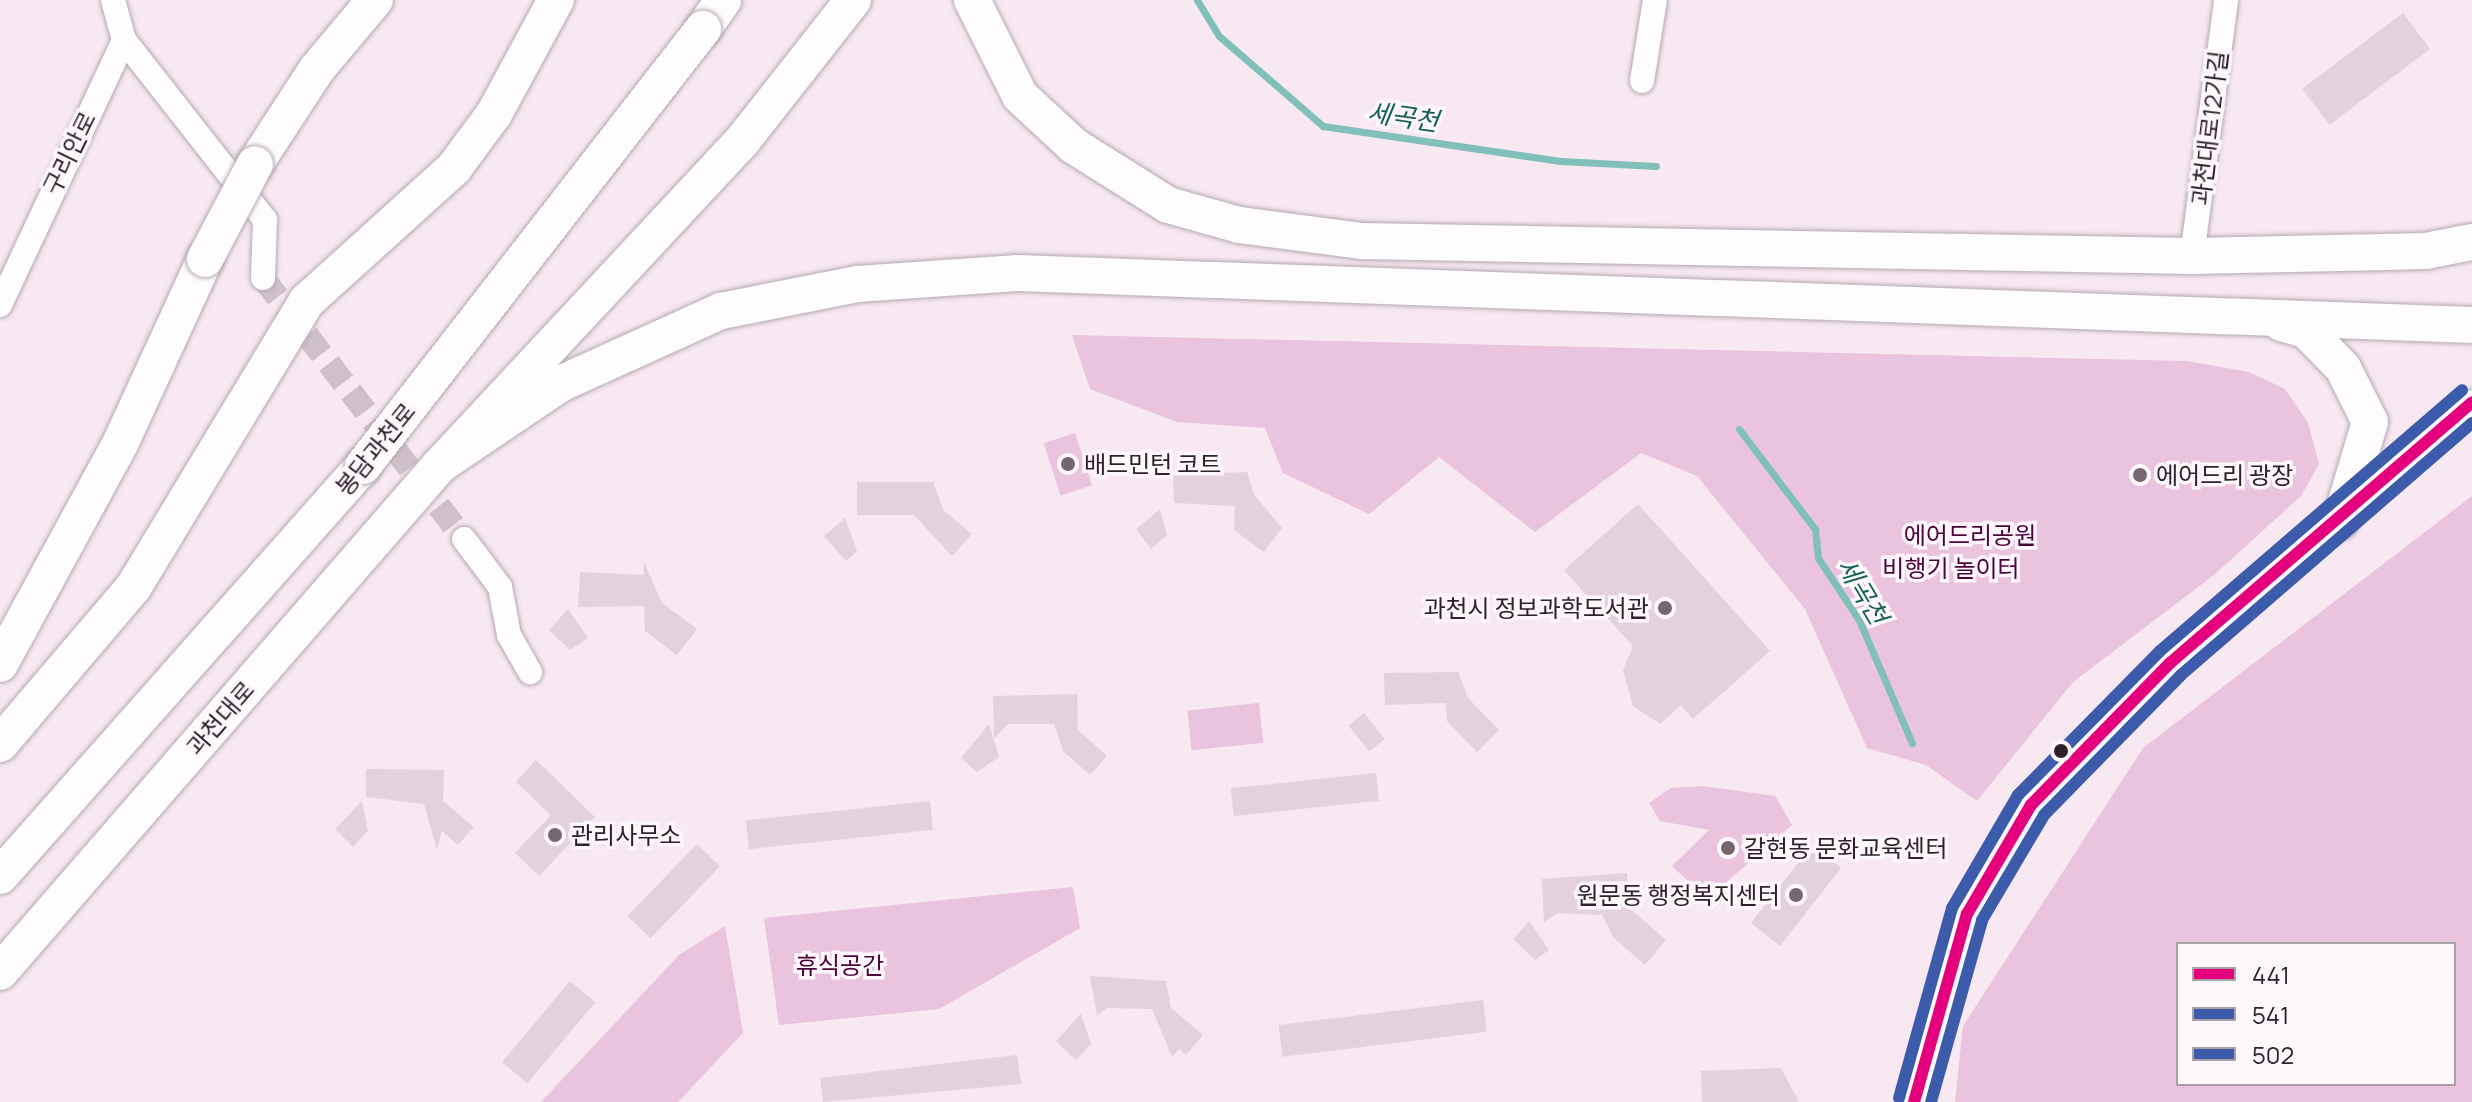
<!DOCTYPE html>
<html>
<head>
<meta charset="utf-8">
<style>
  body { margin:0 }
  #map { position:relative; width:2472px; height:1102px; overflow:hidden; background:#f7e8f2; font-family:Manrope,"Noto Sans KR",sans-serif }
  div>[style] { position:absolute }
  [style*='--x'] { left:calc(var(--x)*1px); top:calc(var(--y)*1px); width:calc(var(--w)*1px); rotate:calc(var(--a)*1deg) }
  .green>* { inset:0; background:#eac3de; transform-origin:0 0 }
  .stream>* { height:7px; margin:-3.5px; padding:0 3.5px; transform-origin:3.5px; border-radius:3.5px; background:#81bfba }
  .building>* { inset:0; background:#e3d1de; transform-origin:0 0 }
  .minor-tunnel>* { height:24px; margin-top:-12px; transform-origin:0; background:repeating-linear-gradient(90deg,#cfc0ca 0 24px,transparent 0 36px) }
  .roads { filter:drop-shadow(0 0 2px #b5a9b1) drop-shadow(0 0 2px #b5a9b1) }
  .minor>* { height:24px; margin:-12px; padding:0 12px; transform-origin:12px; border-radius:12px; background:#fefcfd }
  .highway>* { height:36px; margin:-18px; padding:0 18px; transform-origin:18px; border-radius:18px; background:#fefcfd }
  .bridges { filter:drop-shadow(0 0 2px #b5a9b1) drop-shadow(0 0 2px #b5a9b1) }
  .highway-bridge>* { height:36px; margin:-18px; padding:0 18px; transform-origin:18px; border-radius:18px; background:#fefcfd }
  .bus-1>* { height:12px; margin:-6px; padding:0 6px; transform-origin:6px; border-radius:6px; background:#e5007d }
  .bus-2>* { height:12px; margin:-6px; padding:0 6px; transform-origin:6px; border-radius:6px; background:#3d5bab }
  .bus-3>* { height:12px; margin:-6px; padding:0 6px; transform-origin:6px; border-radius:6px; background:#3d5bab }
  .dots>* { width:22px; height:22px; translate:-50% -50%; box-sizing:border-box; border:4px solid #fdf6fb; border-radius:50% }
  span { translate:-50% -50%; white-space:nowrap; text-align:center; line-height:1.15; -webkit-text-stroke:7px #fdf6fb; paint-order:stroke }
  .street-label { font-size:24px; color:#2e222a }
  .poi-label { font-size:24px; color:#2e222a }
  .left { translate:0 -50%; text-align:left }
  .right { translate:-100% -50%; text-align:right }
  .park-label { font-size:24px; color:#4c013d }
  .water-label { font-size:26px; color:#126159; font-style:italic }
  .legend { position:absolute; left:2176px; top:942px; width:280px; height:144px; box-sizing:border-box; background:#fdf6fb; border:2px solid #aaa1a7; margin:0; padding:10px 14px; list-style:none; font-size:24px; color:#2e222a }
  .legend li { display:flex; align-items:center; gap:16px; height:40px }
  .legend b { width:40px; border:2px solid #aaa1a7 }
</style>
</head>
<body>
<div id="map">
  <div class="green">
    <i style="clip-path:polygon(1072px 335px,2187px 361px,2249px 372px,2285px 389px,2308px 423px,2319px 464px,2301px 496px,2214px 575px,2073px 682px,1977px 801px,1926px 765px,1867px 748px,1805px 609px,1697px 476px,1641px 453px,1535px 532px,1439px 457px,1369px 514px,1283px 473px,1265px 428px,1177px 422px,1090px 389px)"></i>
    <i style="left:1075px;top:433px;width:55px;height:33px;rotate:72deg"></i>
    <i style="clip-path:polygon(evenodd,2472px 496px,2472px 1102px,1955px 1102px,1963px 1026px,2143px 748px,2472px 496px,2178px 944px,2454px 944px,2454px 1084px,2178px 1084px,2178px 944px)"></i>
    <i style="left:1259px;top:703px;width:40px;height:72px;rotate:84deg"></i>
    <i style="clip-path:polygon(1703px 786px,1775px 796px,1792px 825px,1707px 899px,1672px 866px,1709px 830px,1660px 821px,1649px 803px,1671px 788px)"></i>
    <i style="clip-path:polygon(1073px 887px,1080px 928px,939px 1009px,779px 1025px,764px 918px)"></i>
    <i style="clip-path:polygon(725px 926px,743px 1033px,678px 1102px,541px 1102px,679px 955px)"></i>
  </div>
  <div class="stream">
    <i style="--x:1197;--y:0;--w:42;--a:58.6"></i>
    <i style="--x:1219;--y:36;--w:138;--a:40.9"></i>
    <i style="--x:1323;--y:126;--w:240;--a:8.4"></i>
    <i style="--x:1560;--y:161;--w:96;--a:3"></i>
    <i style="--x:1739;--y:429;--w:126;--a:52.8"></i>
    <i style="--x:1815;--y:529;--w:29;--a:84"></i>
    <i style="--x:1818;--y:558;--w:74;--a:56.5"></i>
    <i style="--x:1859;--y:620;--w:134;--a:66.7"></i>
  </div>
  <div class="building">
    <i style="left:2403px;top:13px;width:45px;height:126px;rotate:53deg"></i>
    <i style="clip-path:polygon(1247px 472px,1254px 495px,1282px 528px,1264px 552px,1234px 530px,1235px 506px,1174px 503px,1173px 475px)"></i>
    <i style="clip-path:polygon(857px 482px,933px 482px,943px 510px,972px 534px,952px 556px,914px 515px,857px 515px)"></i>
    <i style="clip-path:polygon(1638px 504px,1770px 651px,1693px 719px,1681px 705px,1660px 724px,1633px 706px,1623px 670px,1633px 646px,1564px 570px)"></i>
    <i style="clip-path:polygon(1160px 509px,1167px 535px,1151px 549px,1136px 529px)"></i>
    <i style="clip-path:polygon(845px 518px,857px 551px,846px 561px,824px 536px)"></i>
    <i style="clip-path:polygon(644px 562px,662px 603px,697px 629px,677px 655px,645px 631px,644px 606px,578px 607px,580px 572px,644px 575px)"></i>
    <i style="clip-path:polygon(568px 609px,588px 638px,570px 650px,549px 630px)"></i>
    <i style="clip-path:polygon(1458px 672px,1468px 698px,1499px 730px,1477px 752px,1447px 721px,1446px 703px,1385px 705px,1384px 673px)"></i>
    <i style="clip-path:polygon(1077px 694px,1078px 730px,1107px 756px,1090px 775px,1063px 751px,1054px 724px,1008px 724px,994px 739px,993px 696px)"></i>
    <i style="left:1364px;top:713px;width:33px;height:20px;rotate:51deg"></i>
    <i style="clip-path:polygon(989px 724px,999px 757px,977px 772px,961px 758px)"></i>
    <i style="clip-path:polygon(536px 760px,595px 817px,539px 876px,515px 853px,551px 815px,516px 782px)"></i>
    <i style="clip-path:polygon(366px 769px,444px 770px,443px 801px,474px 827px,458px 845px,442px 831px,437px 850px,424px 804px,366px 797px)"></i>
    <i style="left:1376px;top:773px;width:28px;height:146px;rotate:84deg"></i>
    <i style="clip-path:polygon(362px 801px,368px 831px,353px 847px,335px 829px)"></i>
    <i style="left:930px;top:801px;width:29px;height:185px;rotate:84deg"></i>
    <i style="left:697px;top:844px;width:32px;height:100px;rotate:44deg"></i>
    <i style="left:1812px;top:845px;width:37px;height:99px;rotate:38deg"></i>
    <i style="clip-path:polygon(1627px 873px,1629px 908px,1666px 940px,1645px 965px,1614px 938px,1602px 915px,1558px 913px,1544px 922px,1542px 879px)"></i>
    <i style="clip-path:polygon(1529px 921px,1549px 950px,1535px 960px,1513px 939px)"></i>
    <i style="clip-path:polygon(1090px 976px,1166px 981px,1171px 1008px,1203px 1035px,1186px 1055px,1179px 1049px,1172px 1057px,1152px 1009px,1107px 1008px,1097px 1015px)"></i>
    <i style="left:570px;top:981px;width:33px;height:106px;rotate:40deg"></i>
    <i style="left:1483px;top:1000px;width:32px;height:206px;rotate:83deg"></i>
    <i style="clip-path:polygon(1081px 1014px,1091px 1044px,1076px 1060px,1056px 1041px)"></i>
    <i style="clip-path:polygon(1017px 1055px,1021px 1084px,823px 1102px,820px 1078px)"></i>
    <i style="clip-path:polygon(1781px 1068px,1799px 1102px,1702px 1102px,1701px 1071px)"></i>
  </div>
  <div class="minor-tunnel">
    <i style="--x:263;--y:278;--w:329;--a:52.4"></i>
  </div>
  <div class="roads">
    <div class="minor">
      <i style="--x:124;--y:40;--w:229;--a:51.9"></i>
      <i style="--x:265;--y:220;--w:58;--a:92"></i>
      <i style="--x:1642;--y:81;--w:82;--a:-80.9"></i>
      <i style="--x:2192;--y:256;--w:258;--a:-82.4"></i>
      <i style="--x:0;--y:305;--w:293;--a:-64.9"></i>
      <i style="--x:124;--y:40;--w:41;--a:-105.4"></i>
      <i style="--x:464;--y:539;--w:60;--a:53.1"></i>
      <i style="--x:500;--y:587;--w:49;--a:79.4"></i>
      <i style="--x:509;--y:635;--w:43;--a:60.4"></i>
      <i style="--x:1914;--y:1102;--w:195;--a:-74.3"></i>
      <i style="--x:1967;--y:914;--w:126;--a:-59.6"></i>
      <i style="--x:2031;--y:805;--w:199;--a:-45.6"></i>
      <i style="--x:2170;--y:663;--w:399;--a:-40.8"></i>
    </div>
    <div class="highway">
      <i style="--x:972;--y:0;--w:107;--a:63.4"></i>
      <i style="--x:1020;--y:96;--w:74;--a:42.8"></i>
      <i style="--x:1074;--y:146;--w:111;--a:32.1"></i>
      <i style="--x:1168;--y:205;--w:74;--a:15.7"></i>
      <i style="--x:1239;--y:225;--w:124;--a:7.4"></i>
      <i style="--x:1362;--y:241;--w:830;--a:1.04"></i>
      <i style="--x:2192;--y:256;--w:234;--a:-1.2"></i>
      <i style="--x:2426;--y:251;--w:47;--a:-11.1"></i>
      <i style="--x:703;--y:29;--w:35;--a:-55"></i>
      <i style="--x:255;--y:164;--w:113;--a:-56.9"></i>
      <i style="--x:317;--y:69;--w:90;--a:-50"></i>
      <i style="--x:2281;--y:323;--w:26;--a:16"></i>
      <i style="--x:2306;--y:330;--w:53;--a:45.8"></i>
      <i style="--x:2343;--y:368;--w:60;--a:63.4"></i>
      <i style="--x:2370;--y:422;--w:104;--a:106.7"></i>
      <i style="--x:440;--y:465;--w:145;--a:-34"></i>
      <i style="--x:560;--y:384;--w:177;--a:-24.4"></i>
      <i style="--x:721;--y:311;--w:139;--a:-11.2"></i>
      <i style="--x:857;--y:284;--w:161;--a:-3.9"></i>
      <i style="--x:1018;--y:273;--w:1455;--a:2.05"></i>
      <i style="--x:0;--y:664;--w:251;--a:-61.4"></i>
      <i style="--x:120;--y:444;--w:204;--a:-65.3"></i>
      <i style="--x:0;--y:744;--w:205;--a:-49.6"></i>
      <i style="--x:133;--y:588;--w:336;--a:-58.8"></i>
      <i style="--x:307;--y:301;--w:198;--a:-42.1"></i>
      <i style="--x:454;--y:168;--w:67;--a:-53.5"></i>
      <i style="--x:494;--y:114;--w:130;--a:-61.5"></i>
      <i style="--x:0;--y:876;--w:548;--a:-48.48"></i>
      <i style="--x:0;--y:972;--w:671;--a:-49.05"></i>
      <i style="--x:440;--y:465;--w:444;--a:-47"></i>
      <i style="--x:743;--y:140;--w:178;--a:-51.8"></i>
    </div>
  </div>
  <div class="bridges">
    <div class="highway-bridge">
      <i style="--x:205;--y:259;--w:107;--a:-62.2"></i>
      <i style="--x:363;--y:466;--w:554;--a:-52.12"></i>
    </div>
  </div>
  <div class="bus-1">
    <i style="--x:1914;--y:1102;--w:195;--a:-74.3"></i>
    <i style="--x:1967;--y:914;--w:126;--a:-59.6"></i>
    <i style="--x:2031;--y:805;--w:199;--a:-45.6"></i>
    <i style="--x:2170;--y:663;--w:399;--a:-40.8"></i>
  </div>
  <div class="bus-2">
    <i style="--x:1931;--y:1102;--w:189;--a:-74.3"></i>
    <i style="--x:1982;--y:920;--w:122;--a:-59.4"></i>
    <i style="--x:2044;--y:815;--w:196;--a:-45.6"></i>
    <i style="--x:2181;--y:675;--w:385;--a:-40.9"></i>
  </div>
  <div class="bus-3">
    <i style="--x:1899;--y:1098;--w:197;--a:-74.4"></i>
    <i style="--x:1952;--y:908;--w:131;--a:-59.7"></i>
    <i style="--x:2018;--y:795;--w:202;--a:-45.4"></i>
    <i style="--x:2160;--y:651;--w:399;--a:-40.8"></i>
  </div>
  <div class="dots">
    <i style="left:1068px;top:464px;background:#746770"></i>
    <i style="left:2140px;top:475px;background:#746770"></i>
    <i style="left:1665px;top:608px;background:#746770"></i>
    <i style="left:2061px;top:751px;background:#2e222a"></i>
    <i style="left:555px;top:835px;background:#746770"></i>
    <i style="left:1728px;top:848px;background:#746770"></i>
    <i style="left:1796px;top:895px;background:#746770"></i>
  </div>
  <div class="street-label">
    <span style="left:2209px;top:128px;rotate:-83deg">과천대로12가길</span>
    <span style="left:69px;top:153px;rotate:-64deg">구리안로</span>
    <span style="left:375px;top:449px;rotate:-51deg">봉담과천로</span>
    <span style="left:220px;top:718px;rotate:-49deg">과천대로</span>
  </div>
  <div class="poi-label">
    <span class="left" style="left:1084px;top:464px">배드민턴 코트</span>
    <span class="left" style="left:2156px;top:475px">에어드리 광장</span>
    <span class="right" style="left:1649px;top:608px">과천시 정보과학도서관</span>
    <span class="left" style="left:571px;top:835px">관리사무소</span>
    <span class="left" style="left:1744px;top:848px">갈현동 문화교육센터</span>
    <span class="right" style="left:1780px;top:895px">원문동 행정복지센터</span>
  </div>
  <div class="park-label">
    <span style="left:1970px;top:535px">에어드리공원</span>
    <span style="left:1951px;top:568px">비행기 놀이터</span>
    <span style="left:840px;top:965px">휴식공간</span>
  </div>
  <div class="water-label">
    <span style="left:1403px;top:117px;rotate:8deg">세곡천</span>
    <span style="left:1862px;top:591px;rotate:59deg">세곡천</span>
  </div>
  <ul class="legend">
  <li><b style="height:10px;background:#e5007d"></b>441</li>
  <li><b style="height:10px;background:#3d5bab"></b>541</li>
  <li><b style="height:10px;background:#3d5bab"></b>502</li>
  </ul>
</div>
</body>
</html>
